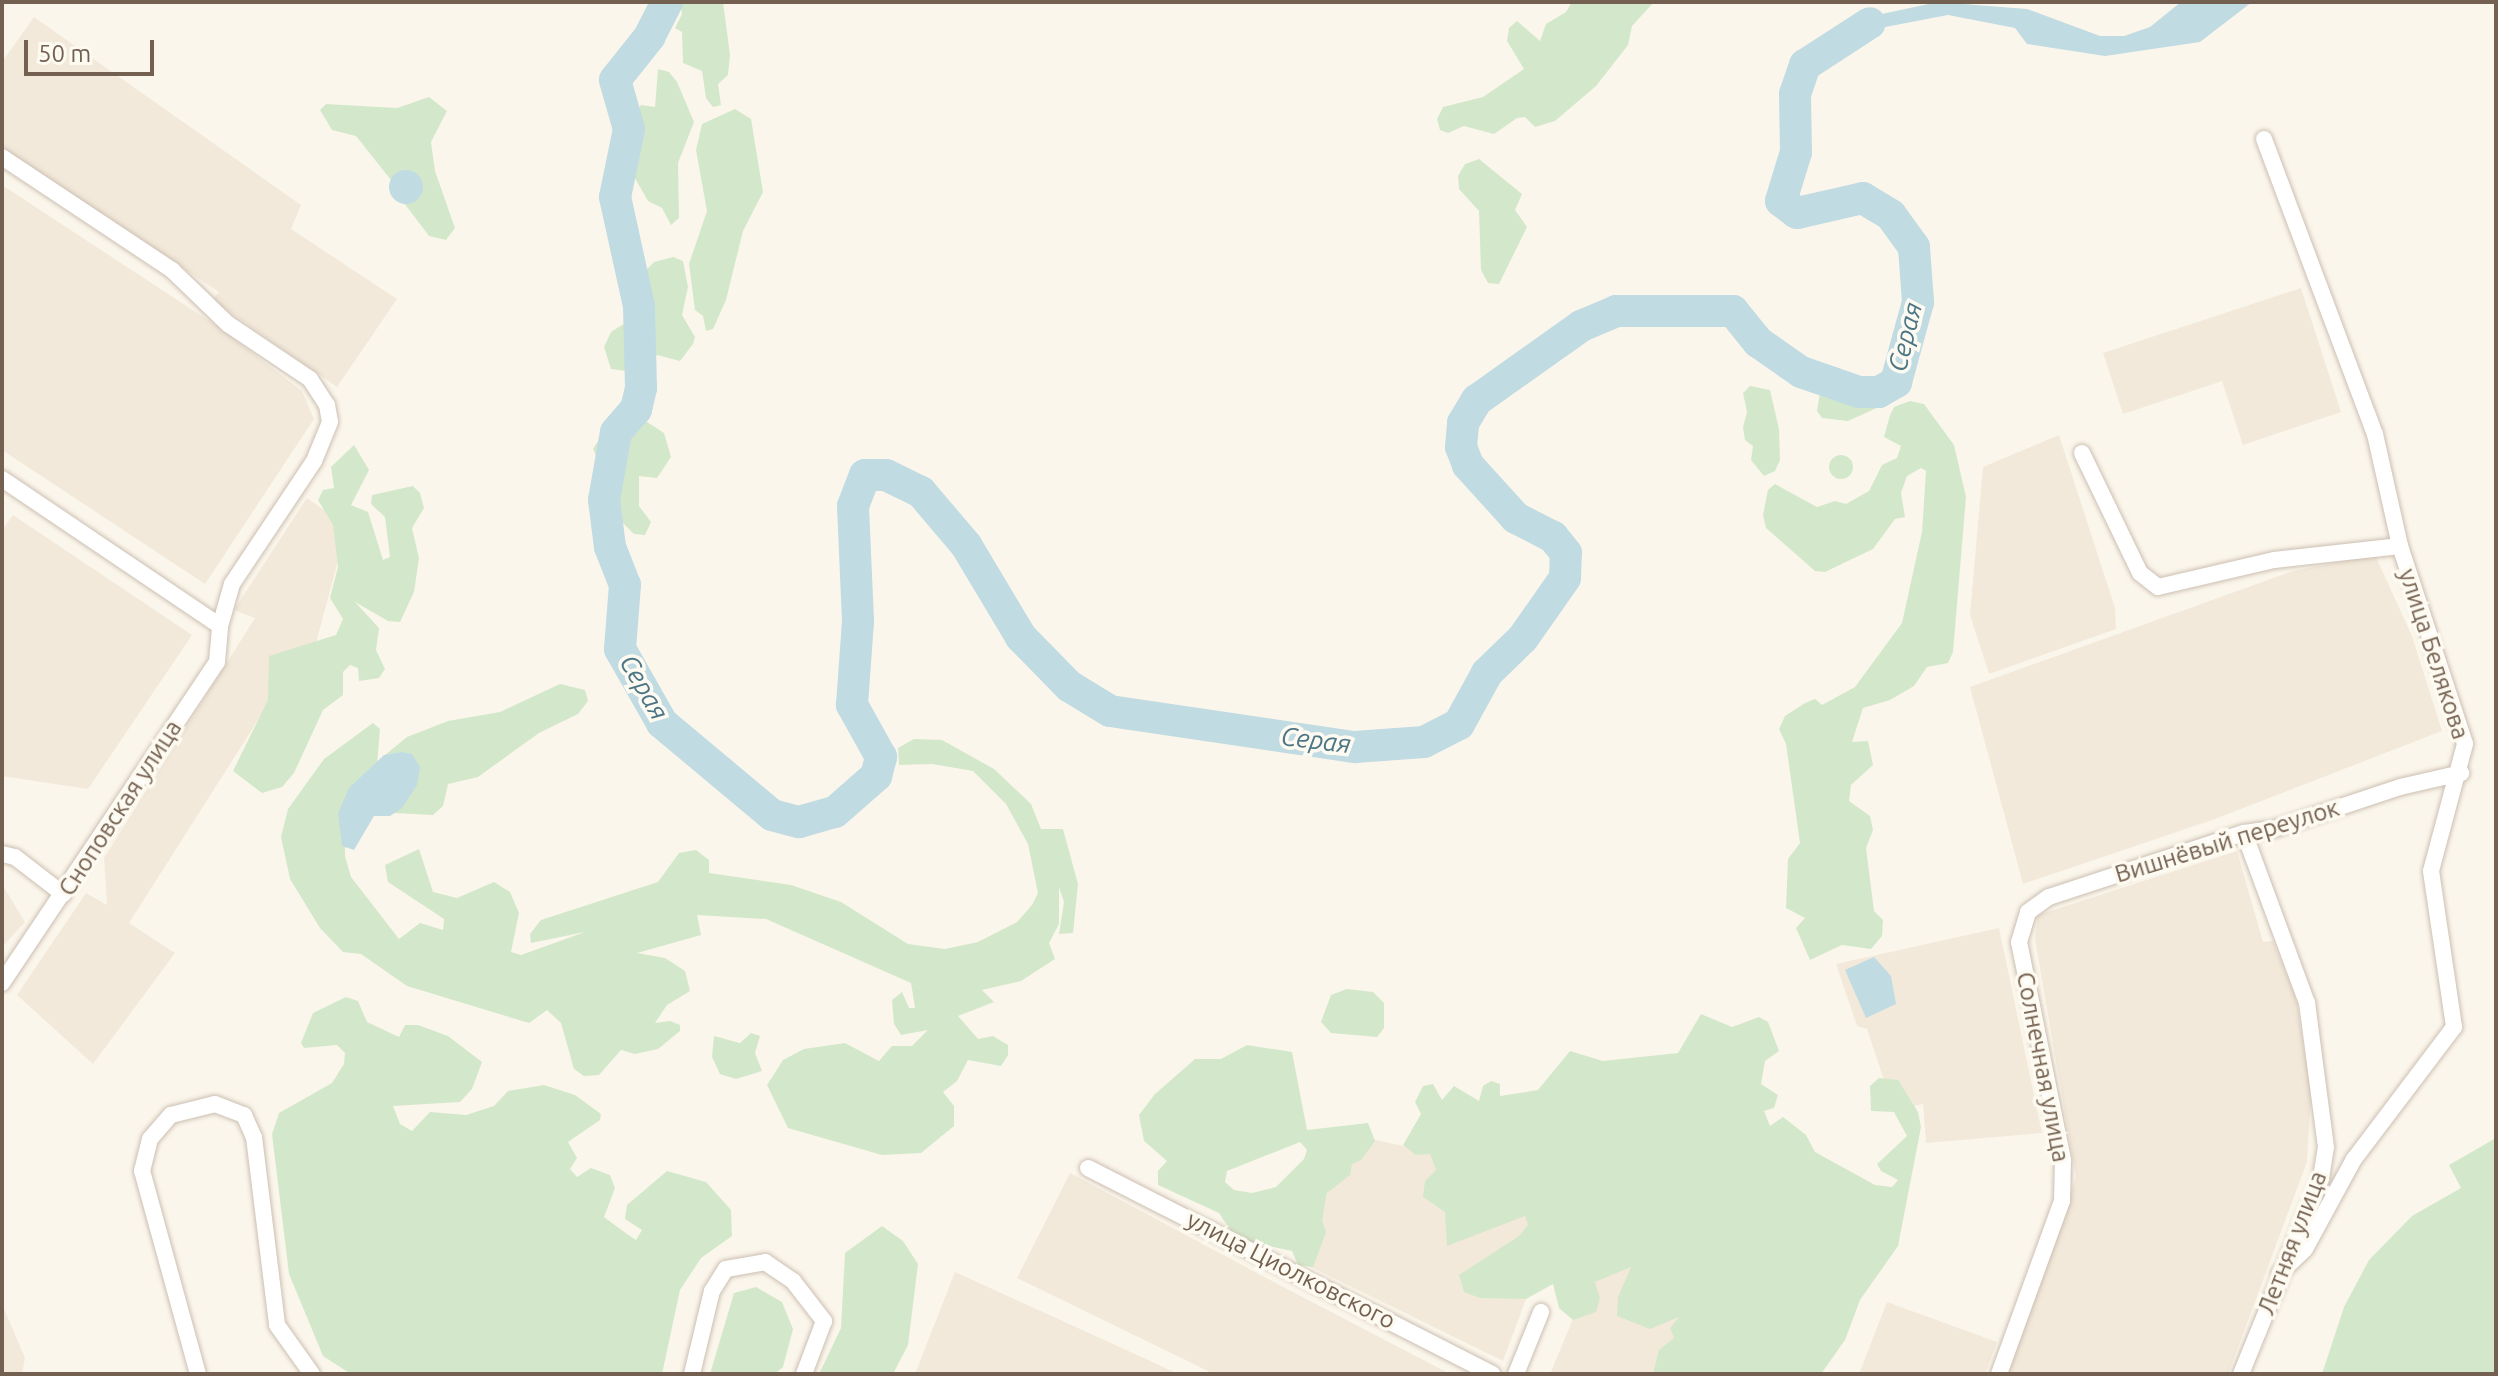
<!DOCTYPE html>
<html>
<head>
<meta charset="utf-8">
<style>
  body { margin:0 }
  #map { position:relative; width:2498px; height:1376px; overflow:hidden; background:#fbf6eb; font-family:Ubuntu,sans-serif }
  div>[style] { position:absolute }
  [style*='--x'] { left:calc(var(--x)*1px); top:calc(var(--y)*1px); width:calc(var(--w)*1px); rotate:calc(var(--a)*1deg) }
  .residential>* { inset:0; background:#f2e9da }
  .green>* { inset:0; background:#d3e8ca }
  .round { border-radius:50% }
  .water>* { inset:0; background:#c1dbe3 }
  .river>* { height:32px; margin:-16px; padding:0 16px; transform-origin:16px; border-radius:16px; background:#c1dbe3 }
  .roads { filter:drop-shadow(0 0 2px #ccbfb2) drop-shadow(0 0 2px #ccbfb2) }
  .street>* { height:16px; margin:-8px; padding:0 8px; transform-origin:8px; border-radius:8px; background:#fff }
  span { translate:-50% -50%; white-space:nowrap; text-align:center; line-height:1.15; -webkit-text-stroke:7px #fdfaf1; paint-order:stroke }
  .street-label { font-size:24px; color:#746050 }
  .water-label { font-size:26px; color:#4c7585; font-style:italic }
  .frame { position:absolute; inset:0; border:4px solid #746050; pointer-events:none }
  .scale { position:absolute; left:24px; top:40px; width:130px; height:36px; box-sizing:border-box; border:4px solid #746050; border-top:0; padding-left:10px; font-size:24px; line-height:28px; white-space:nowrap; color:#746050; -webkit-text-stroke:6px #fdfaf1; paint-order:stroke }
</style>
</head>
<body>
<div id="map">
  <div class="residential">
    <i style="clip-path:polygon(34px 17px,301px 205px,291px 229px,397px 299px,337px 387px,212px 300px,219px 292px,2px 148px,2px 62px)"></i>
    <i style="clip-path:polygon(2px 185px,217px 326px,302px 391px,314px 419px,205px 584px,2px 450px)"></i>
    <i style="clip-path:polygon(2301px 288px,2341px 412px,2243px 445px,2222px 381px,2123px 414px,2103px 353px)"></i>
    <i style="clip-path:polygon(2059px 435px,2115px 608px,2116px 629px,1989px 674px,1970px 615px,1983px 467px)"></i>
    <i style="clip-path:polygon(307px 498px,347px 527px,312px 658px,300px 654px,129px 923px,175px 953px,93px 1064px,17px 995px,86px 893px,107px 905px,104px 858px,255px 618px,234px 610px)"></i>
    <i style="clip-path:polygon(13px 515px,192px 635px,88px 789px,2px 776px,2px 530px)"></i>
    <i style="clip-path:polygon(2375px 555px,2412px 636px,2442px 731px,2215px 819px,2023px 884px,1970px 687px,2293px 571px)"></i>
    <i style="clip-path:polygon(2237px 851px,2263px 942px,2273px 941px,2296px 998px,2311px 1095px,2307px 1162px,2228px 1374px,2008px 1374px,2076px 1177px,2035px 939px,2038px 915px)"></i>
    <i style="clip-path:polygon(2px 884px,25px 922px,2px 947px)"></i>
    <i style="clip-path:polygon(1999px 928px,2042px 1133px,1926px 1143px,1923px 1104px,1894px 1110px,1867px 1029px,1857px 1026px,1836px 964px)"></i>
    <i style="clip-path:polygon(1345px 1133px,1474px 1162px,1563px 1200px,1503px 1361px,1307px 1265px)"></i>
    <i style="clip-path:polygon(1070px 1173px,1272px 1281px,1450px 1374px,1214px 1374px,1017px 1278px)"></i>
    <i style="clip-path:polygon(1594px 1238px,1712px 1293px,1674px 1374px,1550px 1374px,1578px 1307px)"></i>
    <i style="clip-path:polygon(955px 1272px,1159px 1365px,1178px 1374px,915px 1374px)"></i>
    <i style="clip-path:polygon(1887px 1302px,1997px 1342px,1985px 1374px,1859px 1374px)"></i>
    <i style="clip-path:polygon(2px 1304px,25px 1358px,22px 1374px,2px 1374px)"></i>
  </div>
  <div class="green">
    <i style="clip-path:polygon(680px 2px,723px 2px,730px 55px,728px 75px,718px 84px,721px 105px,713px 107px,706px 98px,702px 71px,683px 63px,682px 32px,675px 28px,682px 14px)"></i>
    <i style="clip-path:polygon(1572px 2px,1654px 2px,1632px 26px,1628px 45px,1596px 86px,1555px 121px,1535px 127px,1525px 117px,1517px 118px,1494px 134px,1464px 126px,1448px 133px,1440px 130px,1437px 119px,1443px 107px,1483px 97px,1524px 69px,1507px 41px,1509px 28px,1517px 21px,1540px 41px,1546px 24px,1566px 12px)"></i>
    <i style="clip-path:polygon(658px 69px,669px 72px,677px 82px,694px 122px,678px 163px,679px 218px,671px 225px,662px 208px,648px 201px,628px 166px,631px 149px,640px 139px,632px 118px,641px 105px,655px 107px)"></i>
    <i style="clip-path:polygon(429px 97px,447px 111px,431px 142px,435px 171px,455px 228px,446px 240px,429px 236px,404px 203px,400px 172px,391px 180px,356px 136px,332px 130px,320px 110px,326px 104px,397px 108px)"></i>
    <i style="clip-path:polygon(735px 109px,751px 119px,763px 192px,743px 231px,726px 300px,713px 329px,706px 331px,703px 316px,695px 310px,689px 264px,707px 211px,696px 150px,702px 124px)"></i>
    <i style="clip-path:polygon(1479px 159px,1522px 194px,1515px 210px,1527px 227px,1499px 284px,1488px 283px,1481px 270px,1479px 211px,1459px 189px,1458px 176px,1465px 164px)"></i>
    <i style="clip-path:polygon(673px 257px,683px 261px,688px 287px,682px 315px,695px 337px,693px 344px,680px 361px,657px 355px,645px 365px,636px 357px,626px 371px,611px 369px,604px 347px,611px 332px,641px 313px,642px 297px,652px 296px,643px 273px,654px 262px)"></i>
    <i style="clip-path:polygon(1860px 378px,1885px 385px,1890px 402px,1848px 421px,1822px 418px,1817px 411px,1820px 392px,1834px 393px)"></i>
    <i style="clip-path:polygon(1750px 386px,1770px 390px,1779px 429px,1780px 460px,1775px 471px,1764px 476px,1751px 460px,1753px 446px,1745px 440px,1743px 427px,1747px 412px,1743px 393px)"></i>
    <i style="clip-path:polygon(1910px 401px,1924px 404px,1954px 445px,1966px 497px,1953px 652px,1948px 663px,1927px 667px,1914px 686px,1890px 700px,1863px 708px,1852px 742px,1868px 741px,1873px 765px,1851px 785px,1849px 801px,1870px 816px,1873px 830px,1866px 848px,1874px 911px,1883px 920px,1882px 936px,1871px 949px,1842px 945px,1810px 960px,1796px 928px,1805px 918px,1786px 908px,1788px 859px,1800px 843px,1786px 744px,1779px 729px,1785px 716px,1805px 703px,1815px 699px,1822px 705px,1855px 687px,1902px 623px,1922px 532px,1926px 471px,1921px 468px,1907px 476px,1901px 493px,1905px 517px,1895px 519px,1873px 549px,1825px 572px,1815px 571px,1766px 528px,1763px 515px,1768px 490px,1775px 484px,1817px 507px,1835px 501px,1846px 504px,1869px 491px,1882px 465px,1897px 458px,1901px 446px,1884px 437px,1890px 415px,1894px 407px)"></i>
    <i style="clip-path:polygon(641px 418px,664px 433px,671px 457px,657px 478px,639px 476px,639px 506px,651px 522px,645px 535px,634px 534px,619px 519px,615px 503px,601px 487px,601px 467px,593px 449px,605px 430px)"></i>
    <i style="clip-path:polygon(354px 445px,369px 470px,351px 505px,368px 512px,383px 560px,390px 557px,385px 517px,371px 504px,372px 495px,413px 486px,420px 493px,424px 508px,412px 528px,419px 558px,414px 592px,400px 622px,388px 621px,355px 602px,379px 628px,376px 650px,385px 669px,379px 678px,359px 681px,358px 668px,350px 665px,343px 672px,343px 695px,323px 710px,294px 773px,282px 787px,262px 793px,233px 771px,268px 700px,269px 656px,336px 635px,343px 619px,330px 598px,338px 567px,333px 525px,318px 500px,323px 490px,334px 488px,331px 467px)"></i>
    <i class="round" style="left:1829px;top:455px;width:24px;height:24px"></i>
    <i style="clip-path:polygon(560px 684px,585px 690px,588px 701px,578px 714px,539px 733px,478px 777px,448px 784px,443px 806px,433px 815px,394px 813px,401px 752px,385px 755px,407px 737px,448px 721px,500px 712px)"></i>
    <i style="clip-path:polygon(373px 723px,380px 729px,377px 765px,345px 814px,345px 856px,351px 877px,399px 939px,420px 923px,443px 930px,444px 919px,388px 882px,385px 865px,419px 849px,433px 892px,457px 898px,494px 882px,510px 892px,519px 913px,511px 952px,521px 955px,585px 932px,531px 943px,530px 934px,541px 920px,658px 882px,679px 853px,696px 850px,709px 860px,709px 873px,791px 885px,841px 902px,908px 944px,945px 949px,978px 942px,1017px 922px,1032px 905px,1038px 893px,1028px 844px,1006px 804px,973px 771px,932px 764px,899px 765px,898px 748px,914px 739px,942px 740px,994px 769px,1031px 804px,1041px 829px,1063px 829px,1078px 884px,1073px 933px,1059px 934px,1064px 902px,1059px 887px,1059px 924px,1049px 943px,1055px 959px,1021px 981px,982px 990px,994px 1002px,958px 1016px,978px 1039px,993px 1036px,1008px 1045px,1008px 1055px,1001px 1066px,968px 1060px,957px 1081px,943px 1092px,954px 1106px,954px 1126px,921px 1153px,882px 1155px,788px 1128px,767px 1085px,783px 1060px,804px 1049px,845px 1043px,879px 1061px,892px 1046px,912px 1046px,928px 1030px,901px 1035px,894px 1024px,892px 1000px,902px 992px,909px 1008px,915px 1008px,911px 983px,766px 919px,697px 915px,701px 935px,637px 953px,665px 958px,685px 971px,690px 991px,667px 1005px,655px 1023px,670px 1021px,680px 1025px,680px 1031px,658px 1049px,635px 1054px,621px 1050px,599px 1075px,584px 1076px,574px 1069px,561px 1023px,547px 1010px,529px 1023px,407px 986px,361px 954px,343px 952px,320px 928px,290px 879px,281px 837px,288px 809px,324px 759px)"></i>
    <i style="clip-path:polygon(1347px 989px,1373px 992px,1384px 1003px,1384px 1028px,1377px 1037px,1331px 1033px,1321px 1022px,1331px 995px)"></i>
    <i style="clip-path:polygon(346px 997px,358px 1001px,367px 1022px,399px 1037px,405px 1025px,418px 1025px,448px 1036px,482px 1062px,472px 1089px,460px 1102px,393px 1106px,400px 1124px,412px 1131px,430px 1112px,466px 1115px,494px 1106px,508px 1091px,544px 1085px,575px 1095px,601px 1114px,600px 1120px,568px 1142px,577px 1158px,570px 1169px,577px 1177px,591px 1168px,610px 1175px,615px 1188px,604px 1217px,627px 1234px,636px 1240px,642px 1230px,625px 1219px,627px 1205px,667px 1171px,706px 1182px,731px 1210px,732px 1236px,701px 1258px,680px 1290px,662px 1374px,351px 1374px,323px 1356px,289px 1274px,272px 1134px,279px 1113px,332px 1083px,344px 1064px,345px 1053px,337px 1045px,304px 1048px,301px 1043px,313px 1013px)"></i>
    <i style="clip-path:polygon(1701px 1014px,1732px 1027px,1759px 1017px,1768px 1022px,1779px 1051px,1765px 1061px,1761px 1084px,1778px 1095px,1774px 1108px,1764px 1111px,1770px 1126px,1783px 1117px,1806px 1135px,1815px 1152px,1875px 1185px,1892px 1187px,1898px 1180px,1881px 1171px,1877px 1164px,1907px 1136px,1894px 1112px,1871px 1111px,1870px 1086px,1879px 1078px,1898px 1080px,1918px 1112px,1921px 1127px,1898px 1246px,1860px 1300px,1845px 1340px,1821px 1374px,1653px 1374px,1659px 1350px,1674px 1338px,1670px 1328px,1679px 1317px,1650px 1329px,1617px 1316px,1618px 1297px,1631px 1267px,1595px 1282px,1600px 1298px,1596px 1312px,1573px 1320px,1559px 1308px,1553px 1284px,1526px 1299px,1480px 1298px,1464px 1292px,1459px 1275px,1519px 1236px,1528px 1225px,1525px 1216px,1447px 1246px,1445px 1212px,1423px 1197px,1425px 1181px,1436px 1170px,1430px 1154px,1416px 1155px,1403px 1145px,1421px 1114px,1415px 1102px,1423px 1086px,1433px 1084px,1442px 1100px,1454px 1086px,1479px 1101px,1483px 1086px,1491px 1081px,1500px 1084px,1500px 1096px,1538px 1090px,1570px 1051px,1603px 1061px,1678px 1053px)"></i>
    <i style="clip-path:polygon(751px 1033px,760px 1036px,755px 1053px,762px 1071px,736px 1079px,720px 1074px,712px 1057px,714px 1036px,740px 1043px)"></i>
    <i style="clip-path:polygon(evenodd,1247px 1045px,1292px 1052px,1307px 1130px,1368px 1123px,1375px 1141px,1361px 1160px,1352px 1164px,1350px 1175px,1327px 1193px,1322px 1220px,1326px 1232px,1313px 1267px,1298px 1265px,1292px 1251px,1236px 1239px,1219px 1213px,1158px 1185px,1158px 1171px,1167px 1161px,1144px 1141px,1139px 1115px,1155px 1094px,1195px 1059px,1221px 1059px,1247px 1045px,1300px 1142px,1307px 1150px,1304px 1159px,1276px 1187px,1252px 1193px,1234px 1190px,1225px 1182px,1227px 1171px,1300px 1142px)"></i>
    <i style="clip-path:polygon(2496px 1138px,2496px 1374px,2322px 1374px,2344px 1307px,2369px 1260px,2412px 1216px,2461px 1188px,2449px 1165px)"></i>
    <i style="clip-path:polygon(882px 1226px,903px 1241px,918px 1264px,908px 1345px,893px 1374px,819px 1374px,841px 1328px,845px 1253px)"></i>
    <i style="clip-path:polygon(756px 1287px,782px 1302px,793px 1329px,783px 1367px,775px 1374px,710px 1374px,734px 1293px)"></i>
  </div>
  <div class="water">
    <i style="clip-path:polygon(1938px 2px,2027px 9px,2100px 36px,2124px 36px,2150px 27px,2181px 2px,2252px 2px,2200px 42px,2105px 56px,2027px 44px,2015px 28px,1948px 15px,1880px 28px,1840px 54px,1832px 40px,1877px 15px)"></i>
    <i class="round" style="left:389px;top:170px;width:34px;height:34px"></i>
    <i style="clip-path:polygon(401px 752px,412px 754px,420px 767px,417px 785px,402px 808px,390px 816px,374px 816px,354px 850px,342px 846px,338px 813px,349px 788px,384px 755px)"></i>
    <i style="clip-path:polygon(1874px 957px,1891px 976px,1896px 1004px,1866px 1018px,1845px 970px)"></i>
  </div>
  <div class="river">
    <i style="--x:667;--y:2;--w:38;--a:117"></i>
    <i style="--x:650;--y:36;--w:56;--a:128.5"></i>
    <i style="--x:615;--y:80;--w:51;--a:74.1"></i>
    <i style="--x:629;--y:129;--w:69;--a:101.6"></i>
    <i style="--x:615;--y:197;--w:112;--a:77.6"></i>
    <i style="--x:639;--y:306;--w:82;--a:88.6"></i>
    <i style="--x:641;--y:388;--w:22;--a:103"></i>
    <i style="--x:636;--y:409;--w:30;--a:131"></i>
    <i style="--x:616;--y:432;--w:69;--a:100"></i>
    <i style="--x:604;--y:500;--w:47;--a:82.7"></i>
    <i style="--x:610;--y:547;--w:41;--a:68.5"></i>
    <i style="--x:625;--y:585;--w:64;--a:94.5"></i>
    <i style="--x:620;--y:649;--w:85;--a:60.4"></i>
    <i style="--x:662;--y:723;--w:143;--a:39.9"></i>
    <i style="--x:772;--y:815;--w:28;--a:15"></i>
    <i style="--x:799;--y:822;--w:37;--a:-16"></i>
    <i style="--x:835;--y:812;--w:55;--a:-41.3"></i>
    <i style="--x:876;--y:776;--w:20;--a:-75"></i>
    <i style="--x:881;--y:757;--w:60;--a:-119.1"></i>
    <i style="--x:852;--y:705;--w:84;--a:-85.9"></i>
    <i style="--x:858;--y:621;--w:115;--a:-92.5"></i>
    <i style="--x:853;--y:506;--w:33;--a:-69"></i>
    <i style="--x:865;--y:475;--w:21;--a:0"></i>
    <i style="--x:886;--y:475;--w:39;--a:26"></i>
    <i style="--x:921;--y:492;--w:70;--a:49.7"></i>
    <i style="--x:966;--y:545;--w:107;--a:59.1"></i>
    <i style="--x:1021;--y:637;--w:69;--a:45.6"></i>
    <i style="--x:1069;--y:686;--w:48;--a:31.4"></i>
    <i style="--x:1110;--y:711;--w:248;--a:8.4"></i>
    <i style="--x:1355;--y:747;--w:69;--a:-4.1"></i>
    <i style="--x:1424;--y:742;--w:39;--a:-27"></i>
    <i style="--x:1459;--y:724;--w:58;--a:-61.2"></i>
    <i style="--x:1487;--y:673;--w:50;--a:-44.2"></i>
    <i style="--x:1523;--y:638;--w:73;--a:-55"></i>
    <i style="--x:1565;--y:578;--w:25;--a:-88"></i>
    <i style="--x:1566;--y:553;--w:21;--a:-129"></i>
    <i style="--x:1553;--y:537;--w:42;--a:-152.8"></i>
    <i style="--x:1516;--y:518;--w:72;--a:-132.2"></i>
    <i style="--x:1468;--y:465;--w:19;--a:-111"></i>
    <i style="--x:1461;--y:447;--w:24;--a:-85"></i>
    <i style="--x:1463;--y:423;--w:27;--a:-59"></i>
    <i style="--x:1477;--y:400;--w:128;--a:-35.4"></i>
    <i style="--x:1581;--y:326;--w:38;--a:-23"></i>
    <i style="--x:1616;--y:311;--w:117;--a:0"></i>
    <i style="--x:1733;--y:311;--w:40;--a:51"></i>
    <i style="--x:1758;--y:342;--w:52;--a:34.9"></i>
    <i style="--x:1801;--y:372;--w:61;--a:19"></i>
    <i style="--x:1859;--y:392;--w:20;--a:0"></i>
    <i style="--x:1879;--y:392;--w:20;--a:-30"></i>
    <i style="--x:1896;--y:382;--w:83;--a:-74.6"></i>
    <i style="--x:1918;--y:302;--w:55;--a:-94.2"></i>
    <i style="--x:1914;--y:247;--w:39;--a:-126"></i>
    <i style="--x:1891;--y:215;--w:33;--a:-149"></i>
    <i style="--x:1863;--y:198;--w:68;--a:167.2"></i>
    <i style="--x:1797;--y:213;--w:20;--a:-143"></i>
    <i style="--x:1781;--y:201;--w:51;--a:-73"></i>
    <i style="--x:1796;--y:152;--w:58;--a:-91"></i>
    <i style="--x:1795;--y:94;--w:31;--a:-71"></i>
    <i style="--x:1805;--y:65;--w:77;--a:-32.9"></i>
  </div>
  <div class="roads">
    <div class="street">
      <i style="--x:2264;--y:139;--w:315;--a:69.4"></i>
      <i style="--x:2375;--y:434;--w:115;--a:77.4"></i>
      <i style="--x:2400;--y:546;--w:208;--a:71.8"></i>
      <i style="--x:2465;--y:744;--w:131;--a:105"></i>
      <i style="--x:2431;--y:871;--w:158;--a:81.6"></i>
      <i style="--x:2454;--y:1027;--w:166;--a:127.1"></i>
      <i style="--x:2354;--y:1159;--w:102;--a:118.6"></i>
      <i style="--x:2305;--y:1249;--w:35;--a:136"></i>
      <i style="--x:2;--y:157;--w:204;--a:33.6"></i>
      <i style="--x:172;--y:270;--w:78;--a:44"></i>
      <i style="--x:228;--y:324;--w:99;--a:33.9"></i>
      <i style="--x:310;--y:379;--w:31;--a:57"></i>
      <i style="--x:327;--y:405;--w:17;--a:80"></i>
      <i style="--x:330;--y:422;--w:42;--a:112.3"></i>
      <i style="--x:314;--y:461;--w:148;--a:123.7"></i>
      <i style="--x:232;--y:584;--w:44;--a:105.9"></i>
      <i style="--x:220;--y:626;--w:263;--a:-146"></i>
      <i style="--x:2082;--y:453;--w:133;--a:64.2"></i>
      <i style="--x:2140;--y:573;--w:23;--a:38"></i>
      <i style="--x:2158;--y:587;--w:119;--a:-13.1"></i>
      <i style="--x:2274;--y:560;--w:127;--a:-6.3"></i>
      <i style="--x:2;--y:854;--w:13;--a:13"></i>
      <i style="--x:15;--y:857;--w:61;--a:37.6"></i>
      <i style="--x:2;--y:983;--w:386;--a:-56.2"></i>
      <i style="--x:217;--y:662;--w:36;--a:-85"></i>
      <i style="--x:1088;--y:1168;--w:454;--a:27"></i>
      <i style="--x:198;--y:1374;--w:211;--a:-105.4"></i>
      <i style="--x:142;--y:1171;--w:33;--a:-76"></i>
      <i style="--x:150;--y:1139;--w:32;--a:-49"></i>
      <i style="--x:171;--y:1115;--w:45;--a:-14"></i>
      <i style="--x:215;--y:1104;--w:31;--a:21"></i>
      <i style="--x:244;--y:1115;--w:24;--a:66"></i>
      <i style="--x:254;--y:1137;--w:189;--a:83"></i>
      <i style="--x:277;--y:1325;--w:60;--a:54.5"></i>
      <i style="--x:692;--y:1374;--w:85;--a:-76.5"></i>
      <i style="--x:712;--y:1291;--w:26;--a:-58"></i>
      <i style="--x:726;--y:1269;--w:40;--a:-10"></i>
      <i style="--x:765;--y:1262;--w:34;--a:34"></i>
      <i style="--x:793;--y:1281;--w:51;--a:52.2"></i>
      <i style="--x:824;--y:1321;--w:57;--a:110.7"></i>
      <i style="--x:1516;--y:1374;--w:67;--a:-68"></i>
      <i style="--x:1999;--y:1374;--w:184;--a:-70"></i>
      <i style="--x:2062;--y:1201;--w:41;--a:-88.6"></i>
      <i style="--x:2063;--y:1160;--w:222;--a:-101.4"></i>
      <i style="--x:2019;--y:942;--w:31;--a:-73"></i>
      <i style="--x:2028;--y:912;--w:26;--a:-36"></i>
      <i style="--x:2049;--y:897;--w:205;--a:-18.2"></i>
      <i style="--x:2244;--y:833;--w:30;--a:-8"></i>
      <i style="--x:2274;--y:829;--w:133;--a:-18.4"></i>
      <i style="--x:2400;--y:787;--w:63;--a:-12.9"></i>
      <i style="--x:2241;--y:1374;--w:212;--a:-67.8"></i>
      <i style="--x:2321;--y:1178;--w:31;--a:-81"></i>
      <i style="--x:2326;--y:1147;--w:145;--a:-97.5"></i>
      <i style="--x:2307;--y:1003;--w:181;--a:-110.3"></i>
    </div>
  </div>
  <div class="street-label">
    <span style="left:2434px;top:654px;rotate:72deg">улица Белякова</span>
    <span style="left:120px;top:808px;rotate:-57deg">Сноповская улица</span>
    <span style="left:2227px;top:841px;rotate:-17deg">Вишнёвый переулок</span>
    <span style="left:2043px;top:1067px;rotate:79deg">Солнечная улица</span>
    <span style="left:2292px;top:1243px;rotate:-69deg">Летняя улица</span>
    <span style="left:1291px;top:1270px;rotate:27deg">улица Циолковского</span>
  </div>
  <div class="water-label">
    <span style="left:1905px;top:337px;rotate:-76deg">Серая</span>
    <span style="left:644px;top:687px;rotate:60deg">Серая</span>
    <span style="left:1316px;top:740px;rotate:7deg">Серая</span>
  </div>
  <div class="frame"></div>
  <div class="scale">50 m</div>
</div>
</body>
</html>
